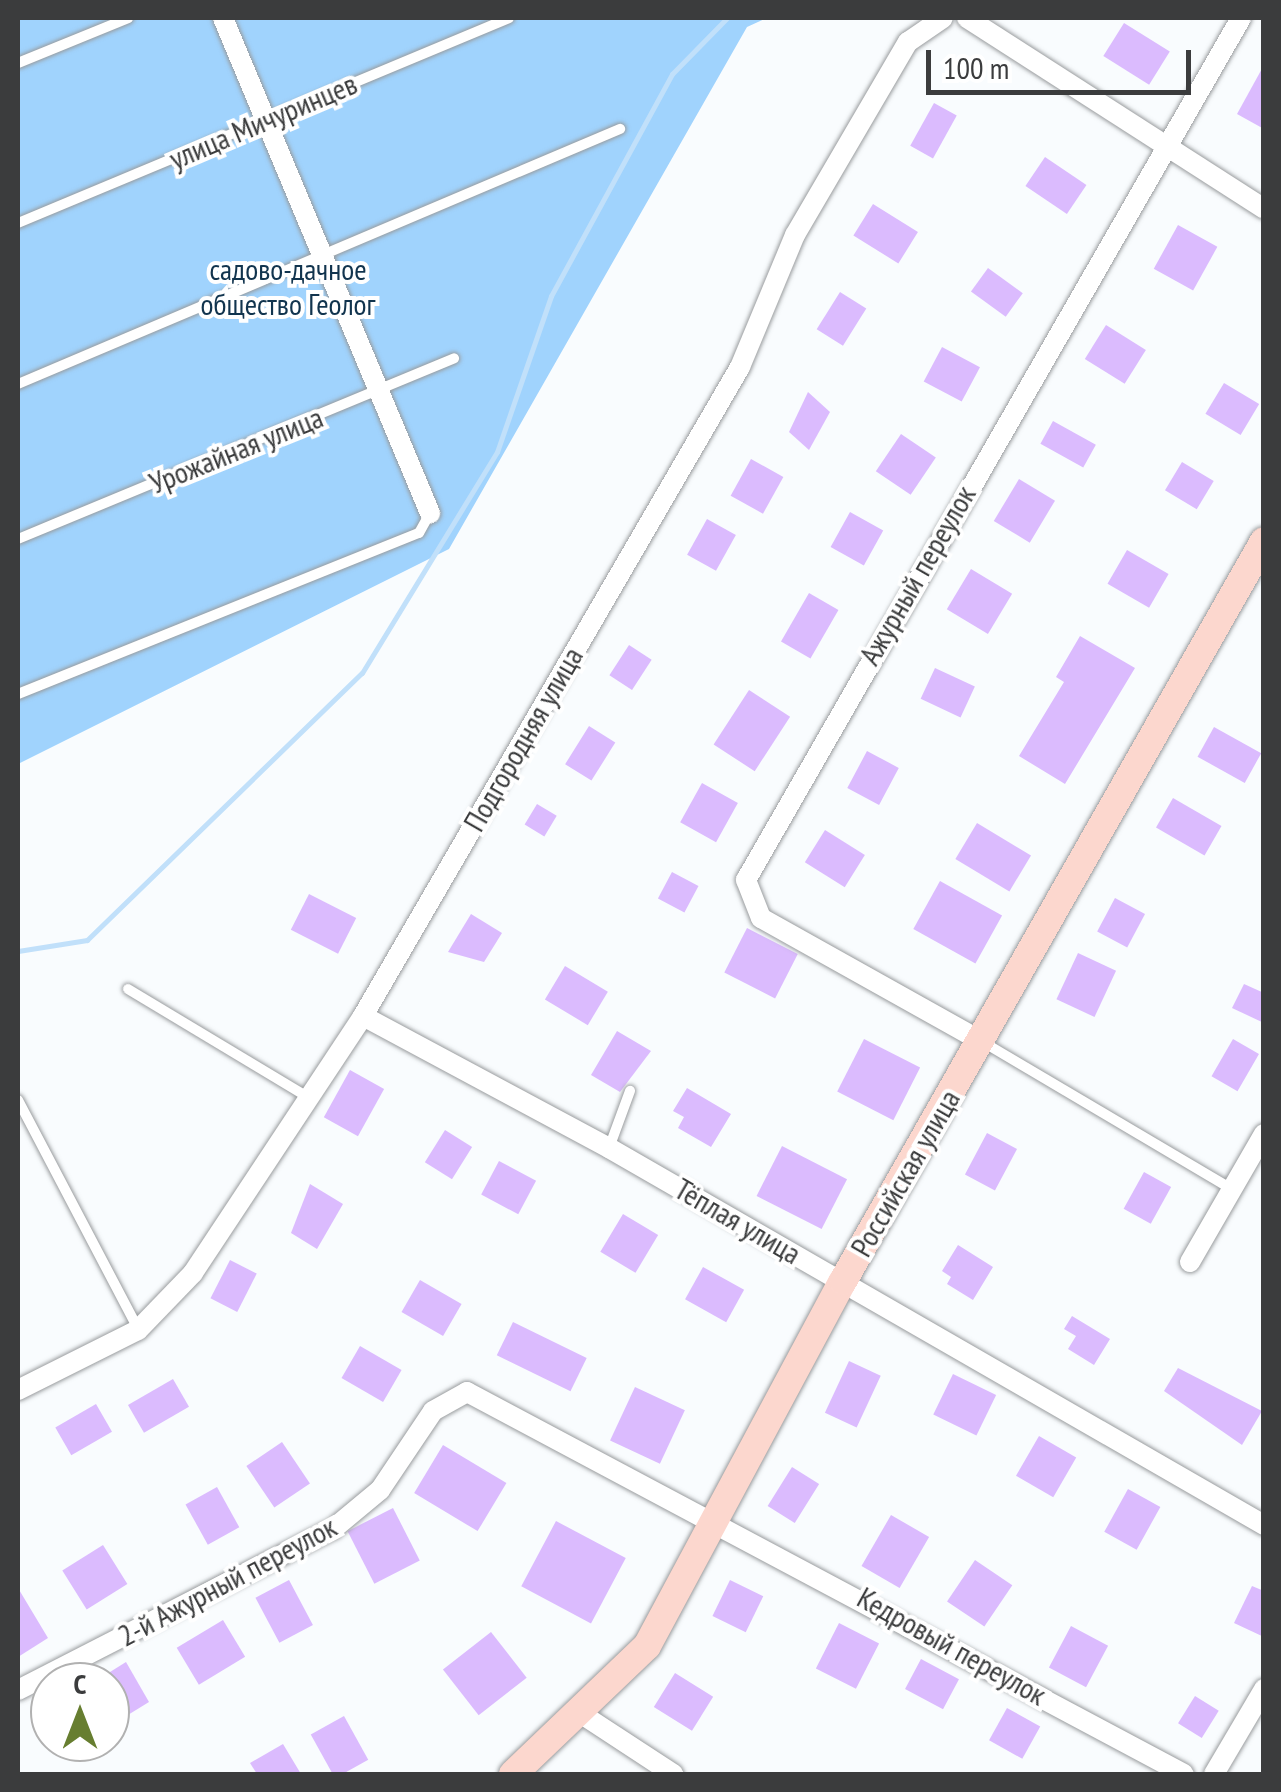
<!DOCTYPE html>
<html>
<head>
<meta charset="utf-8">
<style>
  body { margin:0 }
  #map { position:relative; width:1281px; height:1792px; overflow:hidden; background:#f9fcfe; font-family:"PT Sans Narrow",sans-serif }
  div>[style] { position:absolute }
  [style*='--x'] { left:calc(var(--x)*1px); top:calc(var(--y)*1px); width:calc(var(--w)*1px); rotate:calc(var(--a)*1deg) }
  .green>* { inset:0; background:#a0d3fd }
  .stream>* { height:5px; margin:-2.5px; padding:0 2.5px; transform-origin:2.5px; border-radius:2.5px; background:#c1e0fa }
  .building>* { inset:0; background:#dbbbfe; transform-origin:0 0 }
  .roads { filter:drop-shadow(0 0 2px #999c9e) drop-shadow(0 0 2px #999c9e) }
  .lane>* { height:10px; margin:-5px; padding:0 5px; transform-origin:5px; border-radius:5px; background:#fff }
  .street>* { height:20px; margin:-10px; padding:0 10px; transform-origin:10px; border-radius:10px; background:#fff }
  .secondary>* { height:28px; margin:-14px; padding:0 14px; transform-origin:14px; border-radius:14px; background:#fcd7ce }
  span { translate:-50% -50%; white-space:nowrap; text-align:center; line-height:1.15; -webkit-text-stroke:8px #fff; paint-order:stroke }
  .street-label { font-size:30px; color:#3b3c3d }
  .park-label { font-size:30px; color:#11344e }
  .frame { position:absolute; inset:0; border:20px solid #3b3c3d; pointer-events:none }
  .north { position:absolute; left:30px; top:1662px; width:100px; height:100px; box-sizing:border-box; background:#fff; border:2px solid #b1b1b1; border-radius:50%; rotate:0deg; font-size:28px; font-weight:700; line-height:40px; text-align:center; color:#3b3c3d }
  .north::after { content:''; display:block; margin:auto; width:35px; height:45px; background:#677e30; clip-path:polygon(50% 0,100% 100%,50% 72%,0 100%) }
  .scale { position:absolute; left:926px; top:50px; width:265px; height:45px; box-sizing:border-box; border:5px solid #3b3c3d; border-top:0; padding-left:12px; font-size:30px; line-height:35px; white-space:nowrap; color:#3b3c3d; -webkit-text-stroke:8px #fff; paint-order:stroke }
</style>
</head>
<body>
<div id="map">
  <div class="green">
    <i style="clip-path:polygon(18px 18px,767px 18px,747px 27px,449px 549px,18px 764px)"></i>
  </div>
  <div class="stream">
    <i style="--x:18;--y:951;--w:70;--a:-9.1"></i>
    <i style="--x:87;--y:940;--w:383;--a:-44.2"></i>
    <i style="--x:362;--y:673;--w:259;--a:-58.6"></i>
    <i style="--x:497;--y:452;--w:165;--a:-70.9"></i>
    <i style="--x:551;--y:296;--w:253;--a:-61.4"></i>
    <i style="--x:672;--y:74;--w:78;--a:-45.5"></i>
  </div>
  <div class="building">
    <i style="left:1124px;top:23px;width:54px;height:39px;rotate:32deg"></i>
    <i style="clip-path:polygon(1264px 65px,1264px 129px,1237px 114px)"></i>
    <i style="left:934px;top:103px;width:26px;height:49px;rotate:29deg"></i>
    <i style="left:1045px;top:157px;width:50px;height:35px;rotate:34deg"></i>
    <i style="left:873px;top:204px;width:53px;height:37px;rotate:32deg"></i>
    <i style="left:1178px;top:225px;width:45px;height:50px;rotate:29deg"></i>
    <i style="left:988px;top:268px;width:43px;height:29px;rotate:36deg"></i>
    <i style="left:840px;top:292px;width:31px;height:44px;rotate:32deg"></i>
    <i style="left:1106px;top:325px;width:47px;height:40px;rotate:32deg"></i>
    <i style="left:942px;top:347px;width:43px;height:39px;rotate:28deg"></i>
    <i style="left:1224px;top:383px;width:41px;height:36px;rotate:31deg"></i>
    <i style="clip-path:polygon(808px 392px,830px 412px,809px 450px,789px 432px)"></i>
    <i style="left:1053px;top:421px;width:49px;height:26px;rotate:29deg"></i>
    <i style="left:901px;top:434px;width:42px;height:45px;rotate:34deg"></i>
    <i style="left:751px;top:459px;width:37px;height:42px;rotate:29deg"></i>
    <i style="left:1182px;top:462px;width:37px;height:33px;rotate:31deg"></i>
    <i style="left:1019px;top:479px;width:42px;height:49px;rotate:31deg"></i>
    <i style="left:850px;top:512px;width:38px;height:40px;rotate:29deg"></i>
    <i style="left:707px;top:519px;width:33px;height:41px;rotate:29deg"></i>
    <i style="left:1127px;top:550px;width:48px;height:39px;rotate:30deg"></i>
    <i style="left:971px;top:569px;width:48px;height:47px;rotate:31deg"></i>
    <i style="left:809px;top:593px;width:34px;height:56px;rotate:30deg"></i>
    <i style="clip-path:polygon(1080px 636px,1135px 668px,1065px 784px,1019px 756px,1064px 682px,1056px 677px)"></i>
    <i style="left:629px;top:645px;width:27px;height:36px;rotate:33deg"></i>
    <i style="left:935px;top:668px;width:44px;height:34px;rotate:25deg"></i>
    <i style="left:749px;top:690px;width:49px;height:65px;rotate:33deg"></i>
    <i style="left:589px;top:726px;width:31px;height:45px;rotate:32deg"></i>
    <i style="left:1214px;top:727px;width:54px;height:34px;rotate:29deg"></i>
    <i style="left:867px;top:751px;width:36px;height:42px;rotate:28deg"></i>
    <i style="left:702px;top:783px;width:41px;height:45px;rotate:29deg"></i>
    <i style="left:1173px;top:798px;width:56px;height:34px;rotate:30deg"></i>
    <i style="left:537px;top:804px;width:23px;height:24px;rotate:31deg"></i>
    <i style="left:977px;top:823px;width:63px;height:42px;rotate:31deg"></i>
    <i style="left:825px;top:830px;width:47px;height:38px;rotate:32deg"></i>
    <i style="left:672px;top:872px;width:30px;height:30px;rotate:28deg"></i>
    <i style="left:940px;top:881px;width:71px;height:55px;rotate:29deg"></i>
    <i style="left:309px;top:894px;width:53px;height:40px;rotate:27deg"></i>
    <i style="left:1115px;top:898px;width:34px;height:38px;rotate:28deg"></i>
    <i style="clip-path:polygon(471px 914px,502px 933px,484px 962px,448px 952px)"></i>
    <i style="left:747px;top:928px;width:57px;height:50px;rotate:27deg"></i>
    <i style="left:1078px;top:953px;width:42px;height:51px;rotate:25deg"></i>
    <i style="left:565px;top:966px;width:50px;height:39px;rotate:31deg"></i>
    <i style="clip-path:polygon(1244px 984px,1264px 993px,1264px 1023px,1232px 1008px)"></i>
    <i style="clip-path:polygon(617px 1031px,651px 1051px,620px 1092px,591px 1075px)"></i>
    <i style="left:864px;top:1039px;width:63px;height:59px;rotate:27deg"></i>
    <i style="left:1233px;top:1039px;width:30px;height:43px;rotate:30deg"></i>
    <i style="left:350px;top:1070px;width:39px;height:54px;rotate:29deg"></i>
    <i style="clip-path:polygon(687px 1088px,731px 1114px,711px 1147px,678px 1128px,684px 1117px,673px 1111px)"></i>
    <i style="left:445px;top:1130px;width:32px;height:38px;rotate:32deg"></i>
    <i style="left:987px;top:1133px;width:34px;height:47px;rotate:28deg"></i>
    <i style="left:782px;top:1146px;width:73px;height:56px;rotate:27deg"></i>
    <i style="left:499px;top:1161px;width:42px;height:38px;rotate:28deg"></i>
    <i style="left:1144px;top:1172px;width:31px;height:42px;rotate:29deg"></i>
    <i style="clip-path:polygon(310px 1184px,343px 1204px,317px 1249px,291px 1233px)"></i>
    <i style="left:623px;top:1214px;width:41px;height:44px;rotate:31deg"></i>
    <i style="clip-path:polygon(958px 1245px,993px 1267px,973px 1300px,947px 1284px,951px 1277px,942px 1271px)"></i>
    <i style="left:230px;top:1260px;width:30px;height:43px;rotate:27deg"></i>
    <i style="left:703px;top:1267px;width:47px;height:37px;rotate:29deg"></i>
    <i style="left:420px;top:1280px;width:48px;height:37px;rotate:30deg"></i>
    <i style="clip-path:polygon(1072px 1316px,1110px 1339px,1094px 1365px,1068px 1349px,1076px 1336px,1064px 1329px)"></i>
    <i style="left:513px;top:1322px;width:82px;height:37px;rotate:26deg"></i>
    <i style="left:360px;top:1346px;width:48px;height:37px;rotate:30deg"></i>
    <i style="left:849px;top:1361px;width:35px;height:57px;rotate:25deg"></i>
    <i style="clip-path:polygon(1178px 1368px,1262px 1411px,1242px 1445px,1164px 1391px)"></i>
    <i style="left:953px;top:1374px;width:48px;height:45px;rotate:26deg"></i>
    <i style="left:173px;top:1379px;width:32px;height:52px;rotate:60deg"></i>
    <i style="left:635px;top:1387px;width:55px;height:59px;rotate:25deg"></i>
    <i style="left:96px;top:1404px;width:32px;height:47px;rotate:60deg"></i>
    <i style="left:1039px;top:1436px;width:43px;height:46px;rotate:30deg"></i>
    <i style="left:282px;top:1442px;width:50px;height:43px;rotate:56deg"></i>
    <i style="left:443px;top:1445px;width:74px;height:56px;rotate:31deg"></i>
    <i style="left:792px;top:1467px;width:32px;height:46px;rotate:32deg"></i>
    <i style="left:217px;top:1487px;width:46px;height:36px;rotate:61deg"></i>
    <i style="left:1128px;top:1489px;width:37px;height:49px;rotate:29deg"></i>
    <i style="left:393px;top:1508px;width:59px;height:51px;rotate:63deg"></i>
    <i style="left:891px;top:1515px;width:44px;height:59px;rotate:30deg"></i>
    <i style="left:556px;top:1521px;width:79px;height:74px;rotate:28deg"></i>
    <i style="left:103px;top:1545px;width:46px;height:48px;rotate:58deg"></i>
    <i style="left:975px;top:1560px;width:45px;height:50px;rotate:34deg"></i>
    <i style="left:289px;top:1580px;width:51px;height:38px;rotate:62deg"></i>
    <i style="left:730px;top:1580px;width:37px;height:40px;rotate:26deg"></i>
    <i style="clip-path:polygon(1252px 1586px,1264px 1591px,1264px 1637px,1234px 1623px)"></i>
    <i style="clip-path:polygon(18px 1588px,48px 1638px,18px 1657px)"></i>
    <i style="left:223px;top:1620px;width:43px;height:54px;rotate:59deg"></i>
    <i style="left:839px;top:1623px;width:45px;height:51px;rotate:27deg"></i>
    <i style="left:1071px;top:1626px;width:42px;height:47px;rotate:28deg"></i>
    <i style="left:491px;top:1632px;width:58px;height:61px;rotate:52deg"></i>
    <i style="left:921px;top:1659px;width:43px;height:34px;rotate:28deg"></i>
    <i style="clip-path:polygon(126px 1662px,149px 1702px,110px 1726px,110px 1672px)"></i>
    <i style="left:675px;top:1673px;width:45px;height:40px;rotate:32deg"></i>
    <i style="left:1195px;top:1696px;width:28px;height:32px;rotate:32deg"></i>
    <i style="left:1007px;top:1708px;width:38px;height:37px;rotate:29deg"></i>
    <i style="left:344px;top:1716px;width:50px;height:38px;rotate:61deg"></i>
    <i style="clip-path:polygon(283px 1744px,301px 1774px,257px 1774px,250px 1763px)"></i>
  </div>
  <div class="roads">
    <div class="lane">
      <i style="--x:18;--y:63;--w:119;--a:-22.2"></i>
      <i style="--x:18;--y:223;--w:532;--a:-22.66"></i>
      <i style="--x:18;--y:384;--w:654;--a:-22.96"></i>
      <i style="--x:18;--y:539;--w:472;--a:-22.5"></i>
      <i style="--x:18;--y:694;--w:432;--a:-21.9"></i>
      <i style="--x:419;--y:533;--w:23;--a:-61"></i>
      <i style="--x:128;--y:989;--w:208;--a:31"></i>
      <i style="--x:983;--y:1042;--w:289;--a:30.6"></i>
      <i style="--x:18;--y:1100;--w:259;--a:62.3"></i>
      <i style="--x:609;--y:1148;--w:61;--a:-69.8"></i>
    </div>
    <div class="street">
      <i style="--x:223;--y:18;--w:537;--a:67.31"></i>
      <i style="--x:967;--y:18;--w:353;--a:32.7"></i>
      <i style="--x:363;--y:1016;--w:279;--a:28.2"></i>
      <i style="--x:609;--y:1148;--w:756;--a:29.92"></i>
      <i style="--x:981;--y:1041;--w:252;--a:-150.8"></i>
      <i style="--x:761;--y:918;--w:41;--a:-111.5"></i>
      <i style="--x:746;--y:880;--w:994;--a:-60.13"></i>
      <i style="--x:1190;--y:1262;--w:148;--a:-60"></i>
      <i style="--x:18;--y:1390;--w:134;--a:-26.6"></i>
      <i style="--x:138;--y:1330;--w:79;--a:-46"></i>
      <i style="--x:193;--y:1273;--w:308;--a:-56.5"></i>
      <i style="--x:363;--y:1016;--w:751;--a:-59.85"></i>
      <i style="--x:740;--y:367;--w:143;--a:-67.4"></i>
      <i style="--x:795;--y:235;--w:224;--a:-59.7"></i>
      <i style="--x:908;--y:42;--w:42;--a:-34.4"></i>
      <i style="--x:18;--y:1690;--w:354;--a:-27.1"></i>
      <i style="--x:333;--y:1529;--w:61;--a:-39.7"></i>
      <i style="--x:380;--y:1490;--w:95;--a:-56.1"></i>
      <i style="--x:433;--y:1411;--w:39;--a:-29"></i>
      <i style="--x:467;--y:1392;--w:812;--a:28.05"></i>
      <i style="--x:583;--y:1715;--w:108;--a:33.2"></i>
      <i style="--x:1214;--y:1774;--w:99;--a:-59.5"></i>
    </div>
    <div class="secondary">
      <i style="--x:513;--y:1774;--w:185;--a:-43.7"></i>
      <i style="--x:647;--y:1646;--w:414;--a:-61.8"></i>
      <i style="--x:843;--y:1281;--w:851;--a:-60.36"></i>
    </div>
  </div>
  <div class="street-label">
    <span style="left:263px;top:121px;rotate:-23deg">улица Мичуринцев</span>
    <span style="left:236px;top:450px;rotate:-22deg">Урожайная улица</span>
    <span style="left:917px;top:575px;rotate:-60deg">Ажурный переулок</span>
    <span style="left:523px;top:739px;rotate:-60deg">Подгородняя улица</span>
    <span style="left:905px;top:1173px;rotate:-60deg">Российская улица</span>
    <span style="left:738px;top:1221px;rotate:30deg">Тёплая улица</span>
    <span style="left:227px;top:1581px;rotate:-28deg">2-й Ажурный переулок</span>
    <span style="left:952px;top:1646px;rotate:29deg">Кедровый переулок</span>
  </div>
  <div class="park-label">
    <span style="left:288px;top:286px">садово-дачное<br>общество Геолог</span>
  </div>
  <div class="frame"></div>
  <div class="north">С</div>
  <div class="scale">100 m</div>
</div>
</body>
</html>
